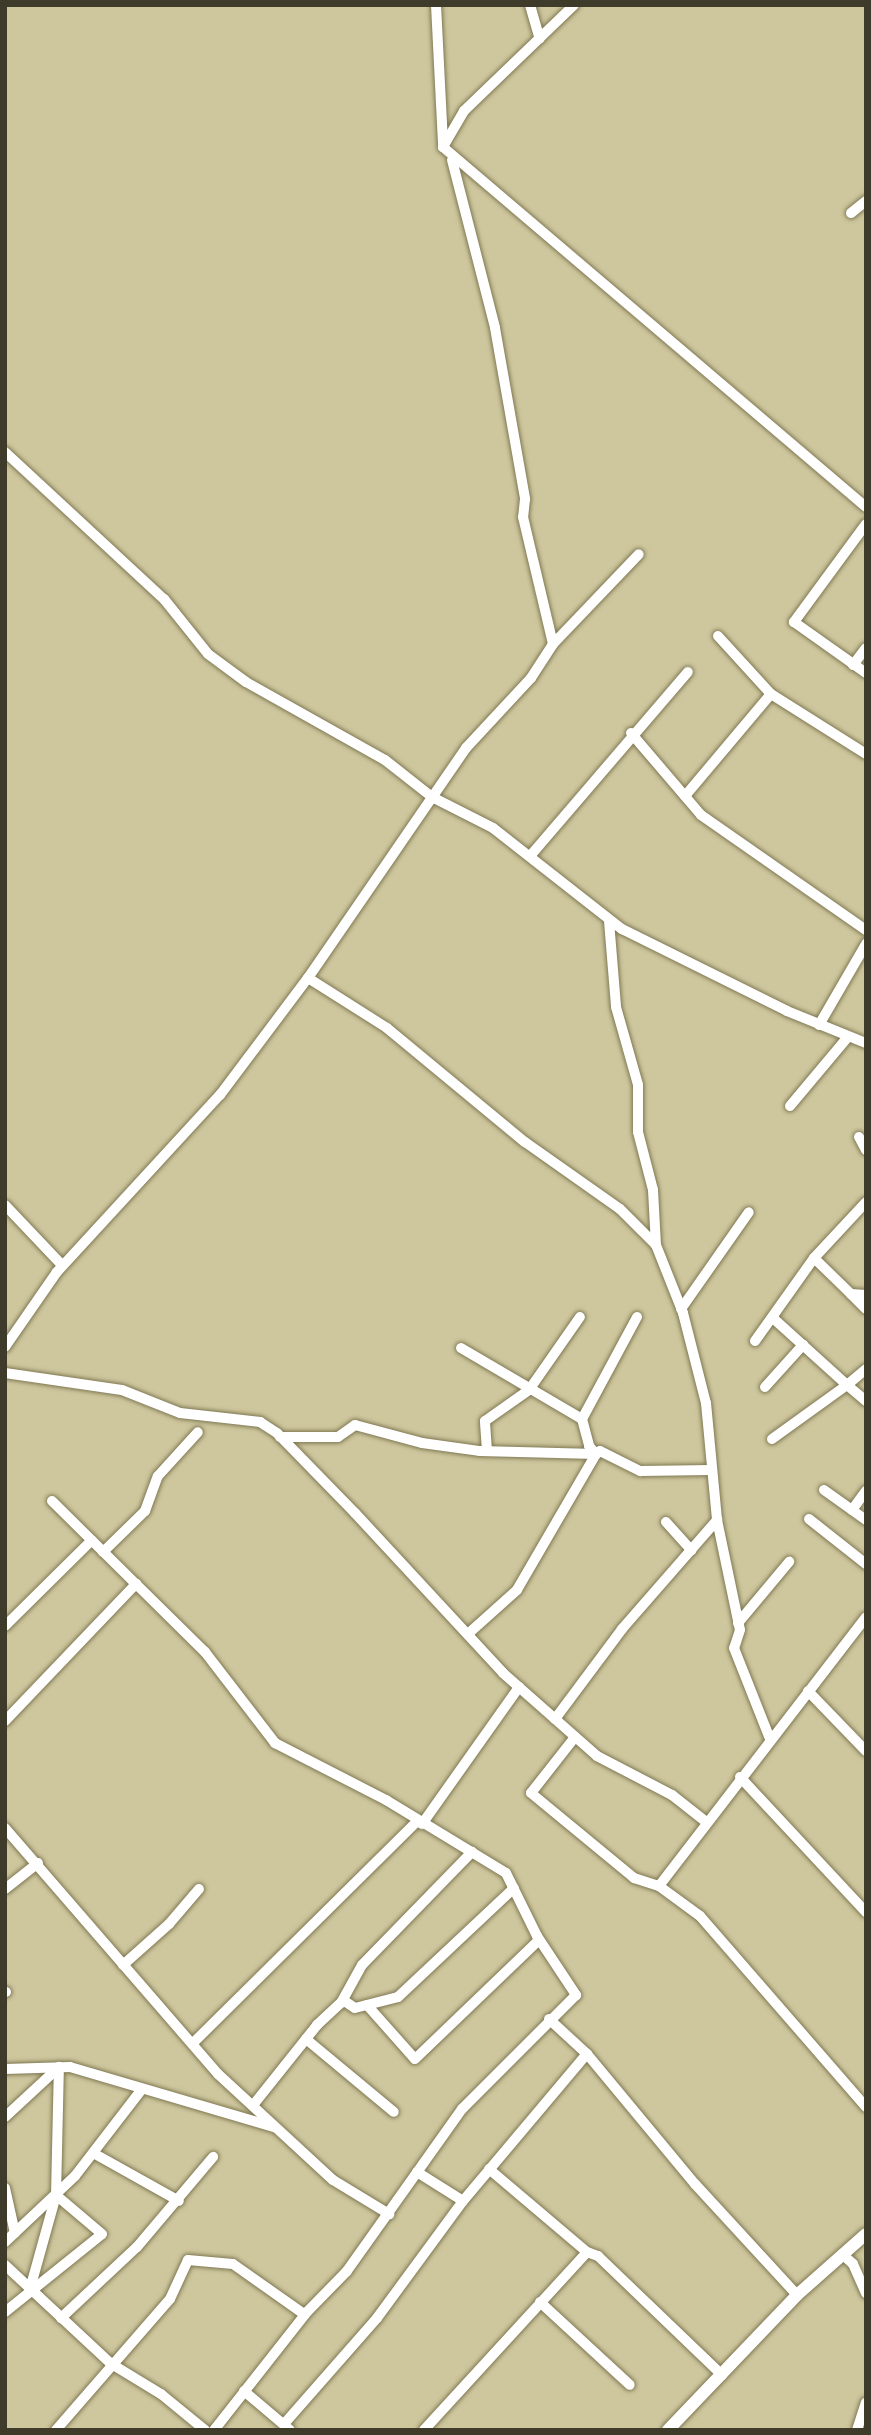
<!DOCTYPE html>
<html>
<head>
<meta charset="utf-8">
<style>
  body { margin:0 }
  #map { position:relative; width:871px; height:2435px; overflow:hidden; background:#cec79e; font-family:"Titillium Web",sans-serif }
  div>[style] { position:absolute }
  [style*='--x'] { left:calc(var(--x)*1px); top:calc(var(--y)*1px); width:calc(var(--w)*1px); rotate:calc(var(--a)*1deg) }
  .roads { filter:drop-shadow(0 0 2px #807953) drop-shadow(0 0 2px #807953) }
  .minor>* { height:10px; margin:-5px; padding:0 5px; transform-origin:5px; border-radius:5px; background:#fff }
  .tertiary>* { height:12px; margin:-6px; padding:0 6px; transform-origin:6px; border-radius:6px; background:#fff }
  span { translate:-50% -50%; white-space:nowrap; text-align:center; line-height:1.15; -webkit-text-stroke:6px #dbd4ab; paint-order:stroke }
  .frame { position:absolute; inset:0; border:7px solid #3e3b2b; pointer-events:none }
</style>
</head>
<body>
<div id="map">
  <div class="roads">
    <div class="minor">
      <i style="--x:436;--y:5;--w:139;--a:87.1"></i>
      <i style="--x:530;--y:5;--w:35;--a:74"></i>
      <i style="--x:574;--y:5;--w:153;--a:136.1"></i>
      <i style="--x:464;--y:111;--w:42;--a:120.3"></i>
      <i style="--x:443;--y:147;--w:555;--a:40.4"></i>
      <i style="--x:452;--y:160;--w:173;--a:75.6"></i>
      <i style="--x:495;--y:328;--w:174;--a:80"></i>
      <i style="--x:525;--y:499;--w:18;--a:96"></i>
      <i style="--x:523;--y:517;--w:130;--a:76.7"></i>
      <i style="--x:851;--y:213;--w:19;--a:-39"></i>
      <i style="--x:5;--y:452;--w:217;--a:42.8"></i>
      <i style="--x:164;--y:599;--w:70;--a:51.3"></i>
      <i style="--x:208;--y:654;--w:47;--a:36.4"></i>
      <i style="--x:246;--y:682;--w:159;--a:29.3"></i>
      <i style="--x:385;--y:760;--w:60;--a:38.2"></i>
      <i style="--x:432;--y:797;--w:68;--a:26.9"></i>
      <i style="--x:493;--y:828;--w:164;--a:38.1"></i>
      <i style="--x:622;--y:929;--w:184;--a:26.4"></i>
      <i style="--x:787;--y:1011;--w:85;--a:22.1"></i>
      <i style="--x:866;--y:524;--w:122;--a:126.3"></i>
      <i style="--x:794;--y:622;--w:88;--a:35.3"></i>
      <i style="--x:718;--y:636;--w:79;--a:47.6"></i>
      <i style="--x:771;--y:694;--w:112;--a:32.3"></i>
      <i style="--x:853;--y:665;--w:21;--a:-53"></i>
      <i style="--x:631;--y:733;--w:108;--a:49.5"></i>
      <i style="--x:701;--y:815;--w:201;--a:34.9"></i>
      <i style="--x:685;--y:796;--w:133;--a:-49.9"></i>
      <i style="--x:531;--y:855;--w:241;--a:-49.4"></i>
      <i style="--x:609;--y:921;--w:86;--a:85.3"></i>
      <i style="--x:616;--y:1007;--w:81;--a:74.2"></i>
      <i style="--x:638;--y:1085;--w:47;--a:90"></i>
      <i style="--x:638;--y:1132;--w:60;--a:75.5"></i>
      <i style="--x:653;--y:1190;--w:55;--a:86.9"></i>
      <i style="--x:656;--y:1245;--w:73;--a:68.3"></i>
      <i style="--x:683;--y:1313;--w:93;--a:75.7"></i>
      <i style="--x:706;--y:1403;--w:118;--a:84.6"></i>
      <i style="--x:717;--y:1520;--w:112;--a:78.2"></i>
      <i style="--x:740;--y:1630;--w:19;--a:108"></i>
      <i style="--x:734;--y:1648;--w:98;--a:68.4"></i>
      <i style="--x:308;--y:978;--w:93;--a:32.3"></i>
      <i style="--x:387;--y:1028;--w:179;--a:39.6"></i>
      <i style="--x:525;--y:1142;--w:116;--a:35.2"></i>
      <i style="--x:620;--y:1209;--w:51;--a:45"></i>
      <i style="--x:819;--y:1025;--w:94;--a:-59.9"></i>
      <i style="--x:790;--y:1106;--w:90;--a:-50"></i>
      <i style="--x:859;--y:1137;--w:15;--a:62"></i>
      <i style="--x:5;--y:1205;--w:83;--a:46.5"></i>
      <i style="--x:814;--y:1258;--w:52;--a:44.2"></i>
      <i style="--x:851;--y:1294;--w:15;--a:4"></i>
      <i style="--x:851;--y:1294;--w:21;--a:45"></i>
      <i style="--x:681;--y:1309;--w:118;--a:-55"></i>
      <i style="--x:637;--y:1317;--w:116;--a:118.3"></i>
      <i style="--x:582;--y:1419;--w:28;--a:75"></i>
      <i style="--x:589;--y:1446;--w:11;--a:49"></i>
      <i style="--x:596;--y:1454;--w:5;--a:-37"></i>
      <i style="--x:600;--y:1451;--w:45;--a:26.6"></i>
      <i style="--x:640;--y:1471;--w:71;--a:-0.8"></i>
      <i style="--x:755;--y:1341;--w:102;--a:-54.6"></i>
      <i style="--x:814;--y:1258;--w:76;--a:-47.1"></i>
      <i style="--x:5;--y:1347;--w:91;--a:-55.3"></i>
      <i style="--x:57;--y:1272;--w:241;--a:-47.4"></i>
      <i style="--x:220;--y:1095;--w:146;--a:-53.1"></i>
      <i style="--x:308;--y:978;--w:279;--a:-55.5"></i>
      <i style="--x:466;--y:748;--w:96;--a:-47.1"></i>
      <i style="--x:531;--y:678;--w:40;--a:-57.1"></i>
      <i style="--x:553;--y:644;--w:124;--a:-46.3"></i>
      <i style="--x:461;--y:1348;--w:140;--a:30.4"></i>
      <i style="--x:866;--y:1369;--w:25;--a:140"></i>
      <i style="--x:847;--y:1385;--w:25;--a:40"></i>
      <i style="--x:5;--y:1373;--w:118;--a:8.3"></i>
      <i style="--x:122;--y:1390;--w:62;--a:21.6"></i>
      <i style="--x:180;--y:1413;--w:81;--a:6.4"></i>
      <i style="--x:260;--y:1422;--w:20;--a:33"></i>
      <i style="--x:277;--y:1433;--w:112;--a:45.7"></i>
      <i style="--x:355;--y:1513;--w:218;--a:47.2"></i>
      <i style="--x:503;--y:1673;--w:125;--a:41.4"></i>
      <i style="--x:597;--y:1756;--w:85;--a:27.5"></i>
      <i style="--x:672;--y:1795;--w:42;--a:38.2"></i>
      <i style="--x:765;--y:1387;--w:57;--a:-47.9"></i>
      <i style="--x:280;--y:1437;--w:58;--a:0"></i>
      <i style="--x:338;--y:1437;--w:21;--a:-35"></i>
      <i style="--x:355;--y:1425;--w:69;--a:15"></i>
      <i style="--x:422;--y:1443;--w:59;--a:7.9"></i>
      <i style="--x:480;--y:1451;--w:116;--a:1.5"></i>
      <i style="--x:596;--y:1454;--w:157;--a:120.2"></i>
      <i style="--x:517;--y:1590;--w:66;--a:138.1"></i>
      <i style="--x:772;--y:1439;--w:92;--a:-35.8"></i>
      <i style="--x:847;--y:1385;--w:98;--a:-137.9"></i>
      <i style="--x:487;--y:1451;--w:30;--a:-94"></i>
      <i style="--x:485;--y:1421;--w:54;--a:-35.2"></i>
      <i style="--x:529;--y:1390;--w:89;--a:-55.1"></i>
      <i style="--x:824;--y:1490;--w:52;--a:35.5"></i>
      <i style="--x:52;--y:1501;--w:118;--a:44.7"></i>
      <i style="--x:852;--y:1510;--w:24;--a:-54"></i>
      <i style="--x:809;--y:1519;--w:73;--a:38.3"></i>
      <i style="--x:666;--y:1522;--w:38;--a:48"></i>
      <i style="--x:103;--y:1552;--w:59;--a:-44.3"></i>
      <i style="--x:145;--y:1511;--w:37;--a:-70"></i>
      <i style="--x:158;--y:1476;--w:59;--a:-47.7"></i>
      <i style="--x:738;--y:1623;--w:80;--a:-50.1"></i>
      <i style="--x:5;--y:1626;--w:122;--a:-44.7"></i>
      <i style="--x:808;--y:1691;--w:83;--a:46"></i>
      <i style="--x:555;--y:1719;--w:112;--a:-53.3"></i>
      <i style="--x:622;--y:1629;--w:145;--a:-48.9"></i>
      <i style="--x:5;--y:1721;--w:190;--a:-46.3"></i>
      <i style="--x:136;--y:1584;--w:97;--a:44.6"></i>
      <i style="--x:205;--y:1652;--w:115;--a:52.4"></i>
      <i style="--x:275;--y:1743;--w:125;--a:27.2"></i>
      <i style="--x:386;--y:1800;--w:140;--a:31.3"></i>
      <i style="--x:506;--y:1873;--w:70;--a:63.8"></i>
      <i style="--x:537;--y:1936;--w:71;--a:56.5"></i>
      <i style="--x:576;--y:1995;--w:161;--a:135"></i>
      <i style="--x:462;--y:2109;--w:199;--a:125.4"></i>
      <i style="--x:347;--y:2271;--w:57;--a:134.3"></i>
      <i style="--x:307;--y:2312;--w:150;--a:128.2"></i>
      <i style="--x:575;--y:1737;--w:71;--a:128.2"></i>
      <i style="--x:531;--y:1793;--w:134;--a:39.5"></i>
      <i style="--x:634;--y:1878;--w:26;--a:18"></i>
      <i style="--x:659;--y:1886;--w:339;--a:-52.4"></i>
      <i style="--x:740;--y:1777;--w:185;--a:47"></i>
      <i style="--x:422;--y:1824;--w:168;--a:-54.7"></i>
      <i style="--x:5;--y:1828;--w:325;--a:49.1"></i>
      <i style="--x:218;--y:2074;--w:156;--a:42.7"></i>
      <i style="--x:333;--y:2180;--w:66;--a:31.3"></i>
      <i style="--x:659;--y:1886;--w:51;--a:36.2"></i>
      <i style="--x:700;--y:1916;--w:253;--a:49"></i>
      <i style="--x:5;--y:1889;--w:42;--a:-38.2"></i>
      <i style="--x:123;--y:1965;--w:62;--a:-41.7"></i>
      <i style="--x:169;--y:1924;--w:46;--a:-49.4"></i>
      <i style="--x:5;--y:1992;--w:1;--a:0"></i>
      <i style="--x:343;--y:2000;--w:14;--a:34"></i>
      <i style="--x:355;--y:2008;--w:44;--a:-14.3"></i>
      <i style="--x:398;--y:1997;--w:159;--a:-43.2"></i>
      <i style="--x:367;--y:2005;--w:72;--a:48.4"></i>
      <i style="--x:415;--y:2059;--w:172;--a:-43.8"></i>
      <i style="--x:549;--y:2019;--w:52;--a:42.6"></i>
      <i style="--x:587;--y:2054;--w:169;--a:50.3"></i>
      <i style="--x:695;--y:2184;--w:151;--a:47.4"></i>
      <i style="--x:306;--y:2039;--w:114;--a:39.7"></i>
      <i style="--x:193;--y:2043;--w:315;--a:-44.7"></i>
      <i style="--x:5;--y:2069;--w:65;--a:-1.8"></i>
      <i style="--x:70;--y:2067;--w:213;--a:16.4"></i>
      <i style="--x:254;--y:2104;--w:101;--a:-51.4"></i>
      <i style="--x:317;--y:2025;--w:33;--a:-43"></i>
      <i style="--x:341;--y:2003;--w:43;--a:-61.1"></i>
      <i style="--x:362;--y:1965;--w:158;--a:-45.8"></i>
      <i style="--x:5;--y:2117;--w:74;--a:-42.8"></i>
      <i style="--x:95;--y:2154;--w:96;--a:29.2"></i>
      <i style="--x:489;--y:2169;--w:128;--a:40.3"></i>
      <i style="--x:587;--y:2252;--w:12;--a:20"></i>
      <i style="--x:598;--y:2256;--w:172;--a:43.8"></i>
      <i style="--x:417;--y:2172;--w:54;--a:32.2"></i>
      <i style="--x:5;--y:2188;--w:46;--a:77.5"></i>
      <i style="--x:5;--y:2242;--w:96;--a:-43.3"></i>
      <i style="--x:75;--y:2176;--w:110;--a:-52.4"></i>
      <i style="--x:842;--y:2254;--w:15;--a:42"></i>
      <i style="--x:853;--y:2264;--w:32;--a:66"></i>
      <i style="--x:5;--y:2265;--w:144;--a:43"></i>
      <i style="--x:110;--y:2363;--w:60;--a:31.3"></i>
      <i style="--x:161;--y:2394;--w:57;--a:39.3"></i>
      <i style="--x:30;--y:2289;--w:98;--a:-74.5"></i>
      <i style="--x:56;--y:2195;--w:128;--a:-88.7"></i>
      <i style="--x:540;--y:2302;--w:122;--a:42.7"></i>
      <i style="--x:5;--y:2312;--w:124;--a:-38.8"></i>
      <i style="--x:102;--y:2234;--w:60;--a:-139.7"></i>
      <i style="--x:61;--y:2318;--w:104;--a:-43.1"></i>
      <i style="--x:137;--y:2247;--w:118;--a:-49.8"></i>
      <i style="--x:244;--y:2391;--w:60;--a:40.3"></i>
      <i style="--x:284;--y:2424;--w:141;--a:-48.7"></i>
      <i style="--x:377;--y:2318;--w:145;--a:-53.7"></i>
      <i style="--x:463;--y:2201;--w:192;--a:-49.9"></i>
      <i style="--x:56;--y:2430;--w:174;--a:-49"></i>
      <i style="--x:170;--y:2299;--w:43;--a:-65.2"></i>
      <i style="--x:188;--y:2260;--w:45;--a:5.1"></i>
      <i style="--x:233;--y:2264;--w:87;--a:35.2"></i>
      <i style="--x:424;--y:2430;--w:241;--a:-47.5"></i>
      <i style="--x:857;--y:2430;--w:29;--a:-72"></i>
    </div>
    <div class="tertiary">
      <i style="--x:668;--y:2430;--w:187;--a:-46.3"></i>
      <i style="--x:797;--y:2295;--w:92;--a:-41.5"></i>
    </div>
  </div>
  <div class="frame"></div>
</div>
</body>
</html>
